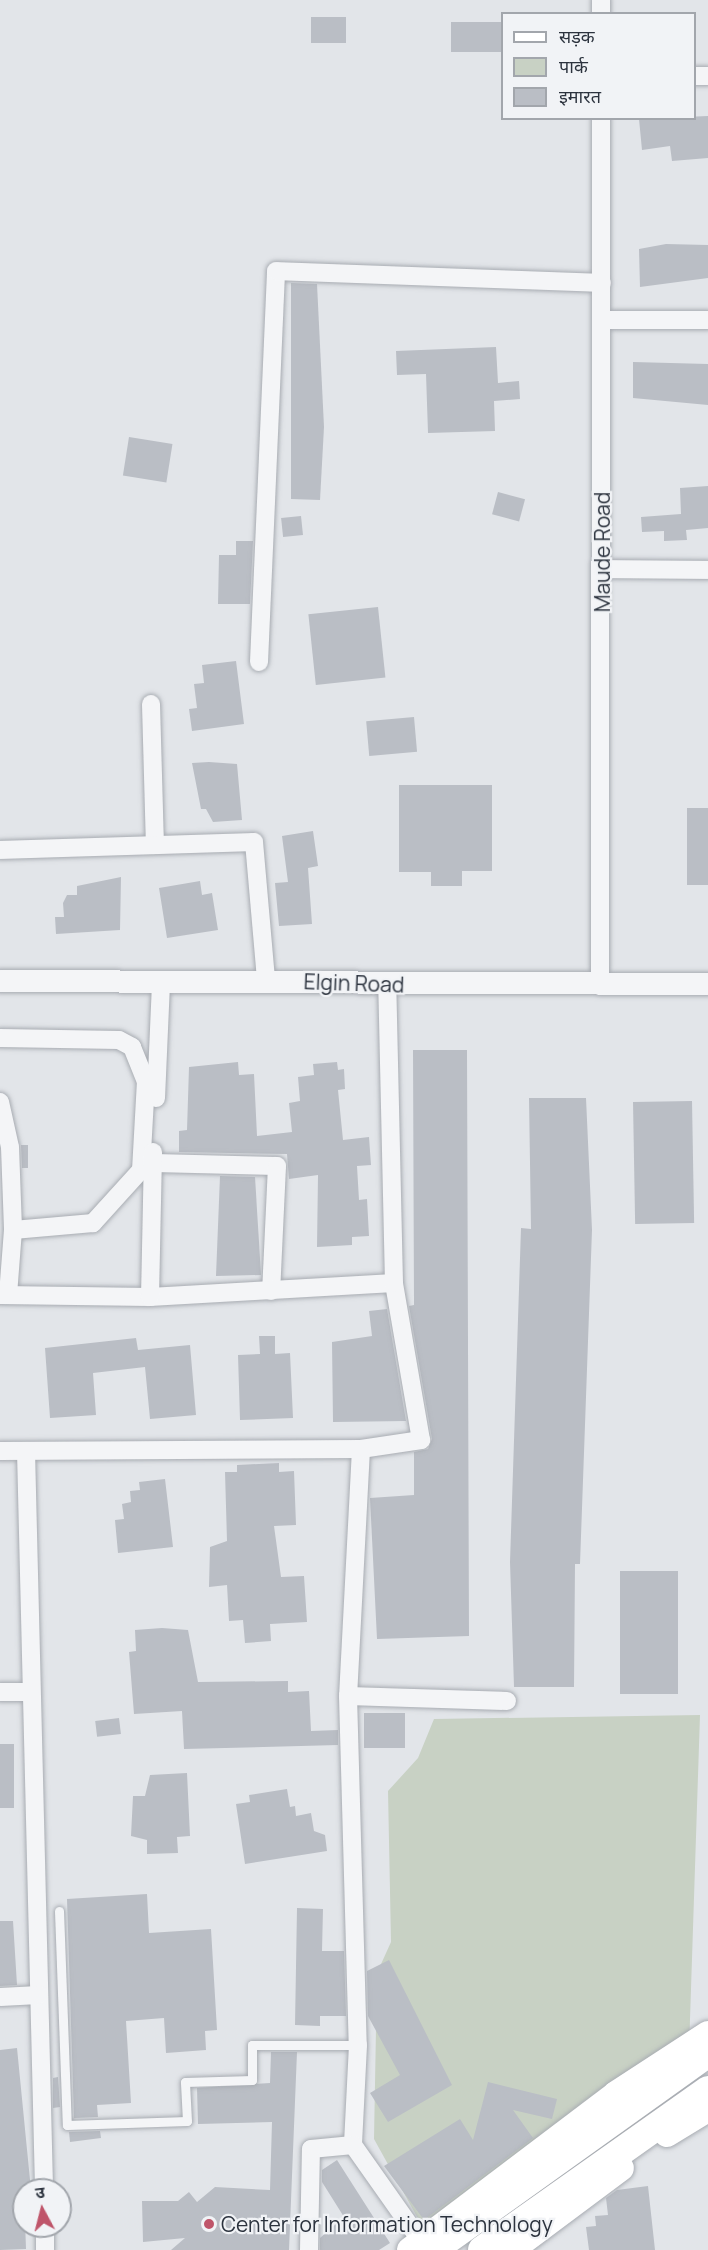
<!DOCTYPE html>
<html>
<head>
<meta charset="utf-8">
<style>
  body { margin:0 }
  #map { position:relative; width:708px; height:2250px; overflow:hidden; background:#e2e5e9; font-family:Manrope,"Noto Sans Devanagari",sans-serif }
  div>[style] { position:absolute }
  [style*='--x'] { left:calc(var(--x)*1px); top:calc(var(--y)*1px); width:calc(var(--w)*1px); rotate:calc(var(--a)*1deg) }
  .green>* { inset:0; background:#c8d1c4 }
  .building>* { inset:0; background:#babec5; transform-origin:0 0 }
  .roads { filter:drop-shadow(0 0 2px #a8acb2) drop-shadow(0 0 2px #a8acb2) }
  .service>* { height:9px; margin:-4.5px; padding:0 4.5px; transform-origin:4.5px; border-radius:4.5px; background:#f4f5f7 }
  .minor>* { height:18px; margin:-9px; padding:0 9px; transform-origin:9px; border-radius:9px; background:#f4f5f7 }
  .tertiary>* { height:22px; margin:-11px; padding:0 11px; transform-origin:11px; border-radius:11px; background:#f4f5f7 }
  .secondary>* { height:26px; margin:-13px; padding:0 13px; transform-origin:13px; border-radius:13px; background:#fff }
  .primary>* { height:28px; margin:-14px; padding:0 14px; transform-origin:14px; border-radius:14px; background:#fff }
  .dots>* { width:16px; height:16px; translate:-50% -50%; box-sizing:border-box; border:3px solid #f1f3f6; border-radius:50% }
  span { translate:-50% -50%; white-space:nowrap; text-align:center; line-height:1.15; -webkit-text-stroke:4.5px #f1f3f6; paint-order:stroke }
  .street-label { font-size:21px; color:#2c333e }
  .poi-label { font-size:21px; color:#2c333e }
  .left { translate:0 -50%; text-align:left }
  .legend { position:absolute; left:501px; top:12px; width:195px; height:108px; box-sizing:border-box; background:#f1f3f6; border:2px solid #a2a6ac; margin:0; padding:8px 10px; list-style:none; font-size:18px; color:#2c333e }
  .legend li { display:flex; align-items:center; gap:12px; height:30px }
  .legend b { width:30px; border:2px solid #a2a6ac }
  .north { position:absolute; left:12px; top:2178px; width:60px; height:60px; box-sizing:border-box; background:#f1f3f6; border:2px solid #a2a6ac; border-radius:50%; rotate:353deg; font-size:16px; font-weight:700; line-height:24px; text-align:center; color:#2c333e }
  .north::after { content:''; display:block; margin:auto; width:21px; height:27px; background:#bf556a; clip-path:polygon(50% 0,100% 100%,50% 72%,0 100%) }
</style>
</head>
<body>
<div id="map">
  <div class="green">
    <i style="clip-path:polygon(700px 1715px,689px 2050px,432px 2244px,374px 2139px,377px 1973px,391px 1942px,388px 1791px,418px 1758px,434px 1719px)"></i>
  </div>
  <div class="building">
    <i style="left:311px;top:17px;width:35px;height:26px"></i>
    <i style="left:502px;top:22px;width:30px;height:51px;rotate:90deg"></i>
    <i style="clip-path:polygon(708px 116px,708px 158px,672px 161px,670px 146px,642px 150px,639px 119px)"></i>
    <i style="clip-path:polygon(666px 244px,708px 245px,708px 278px,640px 287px,639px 249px)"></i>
    <i style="clip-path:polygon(291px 283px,317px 284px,324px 427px,320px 500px,291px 499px)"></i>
    <i style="clip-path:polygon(496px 347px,498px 383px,519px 381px,520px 399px,494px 401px,495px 431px,428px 433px,426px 374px,397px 375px,396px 351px)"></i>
    <i style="clip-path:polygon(633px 362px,708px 364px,708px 405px,633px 398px)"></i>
    <i style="left:129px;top:437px;width:44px;height:39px;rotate:9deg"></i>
    <i style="clip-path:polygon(708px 486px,708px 528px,686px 530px,687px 540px,664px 541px,664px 531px,642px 532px,641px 517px,681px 514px,680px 488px)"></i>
    <i style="left:498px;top:492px;width:28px;height:23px;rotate:15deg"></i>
    <i style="left:301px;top:516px;width:19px;height:20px;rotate:84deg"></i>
    <i style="clip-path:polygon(236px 541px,253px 541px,250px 604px,218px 604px,219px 555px,236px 555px)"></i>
    <i style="left:378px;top:607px;width:71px;height:70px;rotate:84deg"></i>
    <i style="clip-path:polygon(236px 661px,244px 724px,192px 731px,189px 709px,197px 708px,194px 684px,204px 683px,202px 665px)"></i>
    <i style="left:414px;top:717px;width:35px;height:48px;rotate:85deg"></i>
    <i style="clip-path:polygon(209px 762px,237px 764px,242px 820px,213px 822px,206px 809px,201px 809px,192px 763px)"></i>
    <i style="clip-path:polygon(399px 785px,492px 785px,492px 871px,462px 871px,462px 886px,431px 886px,431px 872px,399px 872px)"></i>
    <i style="left:687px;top:808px;width:21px;height:77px"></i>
    <i style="clip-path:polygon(313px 831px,318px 866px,308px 868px,312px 924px,279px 926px,275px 883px,288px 882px,282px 836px)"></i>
    <i style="clip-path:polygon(121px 877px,120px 930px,56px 934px,55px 917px,64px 917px,63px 903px,67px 895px,77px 895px,77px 886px)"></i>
    <i style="clip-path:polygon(200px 881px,202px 895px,212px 893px,218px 930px,167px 938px,159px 888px)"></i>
    <i style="clip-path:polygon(413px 1050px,467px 1050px,469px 1636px,377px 1639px,370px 1498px,414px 1495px,414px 1452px,428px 1449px,432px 1439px,409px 1306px,414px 1305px)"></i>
    <i style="clip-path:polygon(238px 1062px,239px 1075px,254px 1074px,257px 1136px,292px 1132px,289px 1103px,300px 1101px,298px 1077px,314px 1075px,313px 1064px,337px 1062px,338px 1070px,344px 1069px,345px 1089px,338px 1090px,343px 1140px,369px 1137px,371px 1165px,357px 1166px,359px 1200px,367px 1199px,369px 1236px,352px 1237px,352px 1245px,317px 1247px,318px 1175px,289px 1179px,287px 1154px,179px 1152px,179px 1131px,187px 1130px,189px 1067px)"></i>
    <i style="clip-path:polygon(529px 1098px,586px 1098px,592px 1230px,580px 1564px,575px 1564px,574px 1687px,514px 1687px,510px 1562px,521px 1228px,531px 1229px)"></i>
    <i style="left:692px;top:1101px;width:122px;height:59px;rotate:89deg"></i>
    <i style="clip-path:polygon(21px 1145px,28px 1145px,28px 1168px,22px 1168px)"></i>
    <i style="clip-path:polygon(220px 1176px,255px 1177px,261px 1275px,216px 1276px)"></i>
    <i style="clip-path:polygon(387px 1309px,406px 1421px,333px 1422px,332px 1342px,372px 1336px,369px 1311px)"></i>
    <i style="clip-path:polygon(259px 1336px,275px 1336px,275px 1354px,290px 1353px,293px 1418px,240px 1420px,238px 1355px,260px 1354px)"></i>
    <i style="clip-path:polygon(136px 1338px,138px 1350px,190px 1345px,196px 1415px,150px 1419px,145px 1367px,93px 1373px,96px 1415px,50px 1418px,45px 1348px)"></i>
    <i style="clip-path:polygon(279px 1463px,279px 1472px,294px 1471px,296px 1525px,274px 1526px,281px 1577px,304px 1576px,307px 1622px,270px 1624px,271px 1641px,245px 1643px,243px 1620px,229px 1621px,227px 1585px,209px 1587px,210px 1547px,227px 1541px,225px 1472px,237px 1472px,237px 1465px)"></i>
    <i style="clip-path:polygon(165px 1479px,173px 1547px,118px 1553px,115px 1520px,124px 1519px,122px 1504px,131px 1502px,130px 1491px,140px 1490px,139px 1482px)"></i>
    <i style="left:620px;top:1571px;width:58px;height:123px"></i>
    <i style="clip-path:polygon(162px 1628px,188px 1630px,198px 1682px,288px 1681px,288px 1692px,309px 1691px,311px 1731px,338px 1730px,338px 1745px,184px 1749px,182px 1711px,134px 1714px,129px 1652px,136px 1651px,135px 1630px)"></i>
    <i style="left:364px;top:1713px;width:41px;height:35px"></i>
    <i style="left:119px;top:1718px;width:16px;height:24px;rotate:83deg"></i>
    <i style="left:0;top:1744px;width:14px;height:64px"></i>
    <i style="clip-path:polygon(187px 1773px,190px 1836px,177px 1837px,178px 1853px,147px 1854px,147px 1840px,131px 1836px,133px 1796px,145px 1796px,150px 1775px)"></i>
    <i style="clip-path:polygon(287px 1789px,290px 1807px,295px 1806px,296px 1816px,311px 1813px,314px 1831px,325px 1835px,327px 1851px,245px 1864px,236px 1804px,250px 1802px,249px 1795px)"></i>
    <i style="clip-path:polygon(147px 1894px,149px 1933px,211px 1929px,217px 2030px,205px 2031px,206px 2050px,166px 2053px,164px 2018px,126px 2021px,131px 2103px,97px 2105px,98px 2117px,74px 2118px,67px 1899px)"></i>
    <i style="clip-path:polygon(297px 1908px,323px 1909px,322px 1951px,344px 1951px,346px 2016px,320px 2016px,320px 2026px,295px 2025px)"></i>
    <i style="clip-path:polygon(0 1921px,13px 1921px,17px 1985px,0 1986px)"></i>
    <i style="clip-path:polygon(389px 1960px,452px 2085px,388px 2122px,370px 2093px,400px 2075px,368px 2016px,367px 1971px)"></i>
    <i style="clip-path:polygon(17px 2048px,31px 2190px,24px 2190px,26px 2249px,0 2250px,0 2050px)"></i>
    <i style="clip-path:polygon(271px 2052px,297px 2052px,289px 2250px,171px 2250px,185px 2238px,143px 2242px,142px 2201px,178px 2201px,189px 2192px,197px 2202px,215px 2187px,270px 2190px,272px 2122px,198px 2124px,197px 2088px,270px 2083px)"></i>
    <i style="clip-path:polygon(58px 2077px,60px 2107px,53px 2108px,53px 2078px)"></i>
    <i style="clip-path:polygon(488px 2082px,557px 2099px,552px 2119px,513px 2110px,533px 2138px,424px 2220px,384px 2166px,460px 2119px,473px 2140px)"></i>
    <i style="clip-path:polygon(100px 2131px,101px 2138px,70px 2142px,69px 2132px)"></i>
    <i style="clip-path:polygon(337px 2160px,390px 2243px,379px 2250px,320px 2250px,320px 2238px,344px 2217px,322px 2182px,322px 2170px)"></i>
    <i style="clip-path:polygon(648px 2186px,655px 2250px,589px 2250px,586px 2227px,596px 2226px,595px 2216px,608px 2215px,606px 2198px,617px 2190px)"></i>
  </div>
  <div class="roads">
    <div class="service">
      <i style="--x:59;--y:1911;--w:214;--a:87.9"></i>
      <i style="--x:67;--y:2125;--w:120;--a:-1.9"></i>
      <i style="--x:187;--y:2121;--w:39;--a:-93"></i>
      <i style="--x:185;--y:2082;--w:67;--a:-1.7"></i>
      <i style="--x:252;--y:2080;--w:35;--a:-90"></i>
      <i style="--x:252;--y:2045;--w:106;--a:0"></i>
    </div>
    <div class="minor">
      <i style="--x:601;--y:0;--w:14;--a:90"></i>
      <i style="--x:694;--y:76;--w:14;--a:0"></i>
      <i style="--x:602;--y:320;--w:106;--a:0"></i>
      <i style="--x:602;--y:569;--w:106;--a:0.5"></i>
      <i style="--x:259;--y:662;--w:391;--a:-87.5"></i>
      <i style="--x:276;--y:271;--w:326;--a:2.1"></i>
      <i style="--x:151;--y:704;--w:141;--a:88.4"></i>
      <i style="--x:0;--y:850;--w:254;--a:-1.8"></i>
      <i style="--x:254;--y:842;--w:139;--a:85"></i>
      <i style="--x:600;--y:986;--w:868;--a:-89.93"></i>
      <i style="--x:0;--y:1038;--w:119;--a:1"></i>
      <i style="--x:119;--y:1040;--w:15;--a:28"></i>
      <i style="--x:132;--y:1047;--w:37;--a:68"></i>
      <i style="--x:146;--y:1081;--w:89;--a:93.2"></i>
      <i style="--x:141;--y:1170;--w:72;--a:132.2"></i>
      <i style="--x:93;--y:1223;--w:80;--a:175"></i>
      <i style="--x:13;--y:1230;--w:65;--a:94.4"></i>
      <i style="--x:156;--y:1098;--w:113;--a:-87.5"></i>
      <i style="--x:0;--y:1102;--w:46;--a:77.5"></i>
      <i style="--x:10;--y:1147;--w:83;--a:87.9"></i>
      <i style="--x:153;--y:1163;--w:124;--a:1.4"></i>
      <i style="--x:277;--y:1166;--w:125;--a:92.7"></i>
      <i style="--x:0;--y:1295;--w:150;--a:0.8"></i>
      <i style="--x:150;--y:1297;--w:244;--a:-3.3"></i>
      <i style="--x:150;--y:1297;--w:145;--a:-88.8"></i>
      <i style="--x:361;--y:1449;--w:247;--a:93"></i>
      <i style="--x:348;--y:1696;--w:349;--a:88.4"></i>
      <i style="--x:358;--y:2045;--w:100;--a:92.9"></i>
      <i style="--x:353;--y:2145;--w:128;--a:54.8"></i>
      <i style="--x:0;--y:1451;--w:361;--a:-0.3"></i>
      <i style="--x:361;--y:1449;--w:61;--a:-8.5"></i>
      <i style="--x:421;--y:1440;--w:159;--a:-99.8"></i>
      <i style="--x:394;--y:1283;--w:298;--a:-91.3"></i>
      <i style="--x:26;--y:1451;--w:739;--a:88.6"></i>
      <i style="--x:0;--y:1692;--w:30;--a:0"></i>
      <i style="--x:348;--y:1696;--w:159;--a:1.8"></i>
      <i style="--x:0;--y:1997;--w:39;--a:-3"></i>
      <i style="--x:45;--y:2226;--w:24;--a:90"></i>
      <i style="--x:309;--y:2250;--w:101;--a:-88.9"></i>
      <i style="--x:311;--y:2149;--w:42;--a:-5.4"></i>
    </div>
    <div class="tertiary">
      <i style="--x:0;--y:981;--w:708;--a:0.24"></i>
    </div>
    <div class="secondary">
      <i style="--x:667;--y:2134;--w:48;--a:-31.4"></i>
      <i style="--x:410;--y:2250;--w:258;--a:-37.1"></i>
      <i style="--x:616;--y:2094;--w:110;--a:-33.1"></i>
      <i style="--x:511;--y:2250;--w:137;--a:-36.7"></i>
    </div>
    <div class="primary">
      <i style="--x:433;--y:2250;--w:338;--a:-35.6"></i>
      <i style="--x:482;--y:2250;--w:277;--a:-35.3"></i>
    </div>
  </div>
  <div class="dots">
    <i style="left:209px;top:2224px;background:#bf556a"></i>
  </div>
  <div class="street-label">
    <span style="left:602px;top:552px;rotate:-90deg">Maude Road</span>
    <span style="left:354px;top:983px;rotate:2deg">Elgin Road</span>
  </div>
  <div class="poi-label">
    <span class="left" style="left:221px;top:2224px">Center for Information Technology</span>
  </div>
  <ul class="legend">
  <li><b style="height:8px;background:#fff"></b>सड़क</li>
  <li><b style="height:16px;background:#c8d1c4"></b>पार्क</li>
  <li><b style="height:16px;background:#babec5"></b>इमारत</li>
  </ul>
  <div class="north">उ</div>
</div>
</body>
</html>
